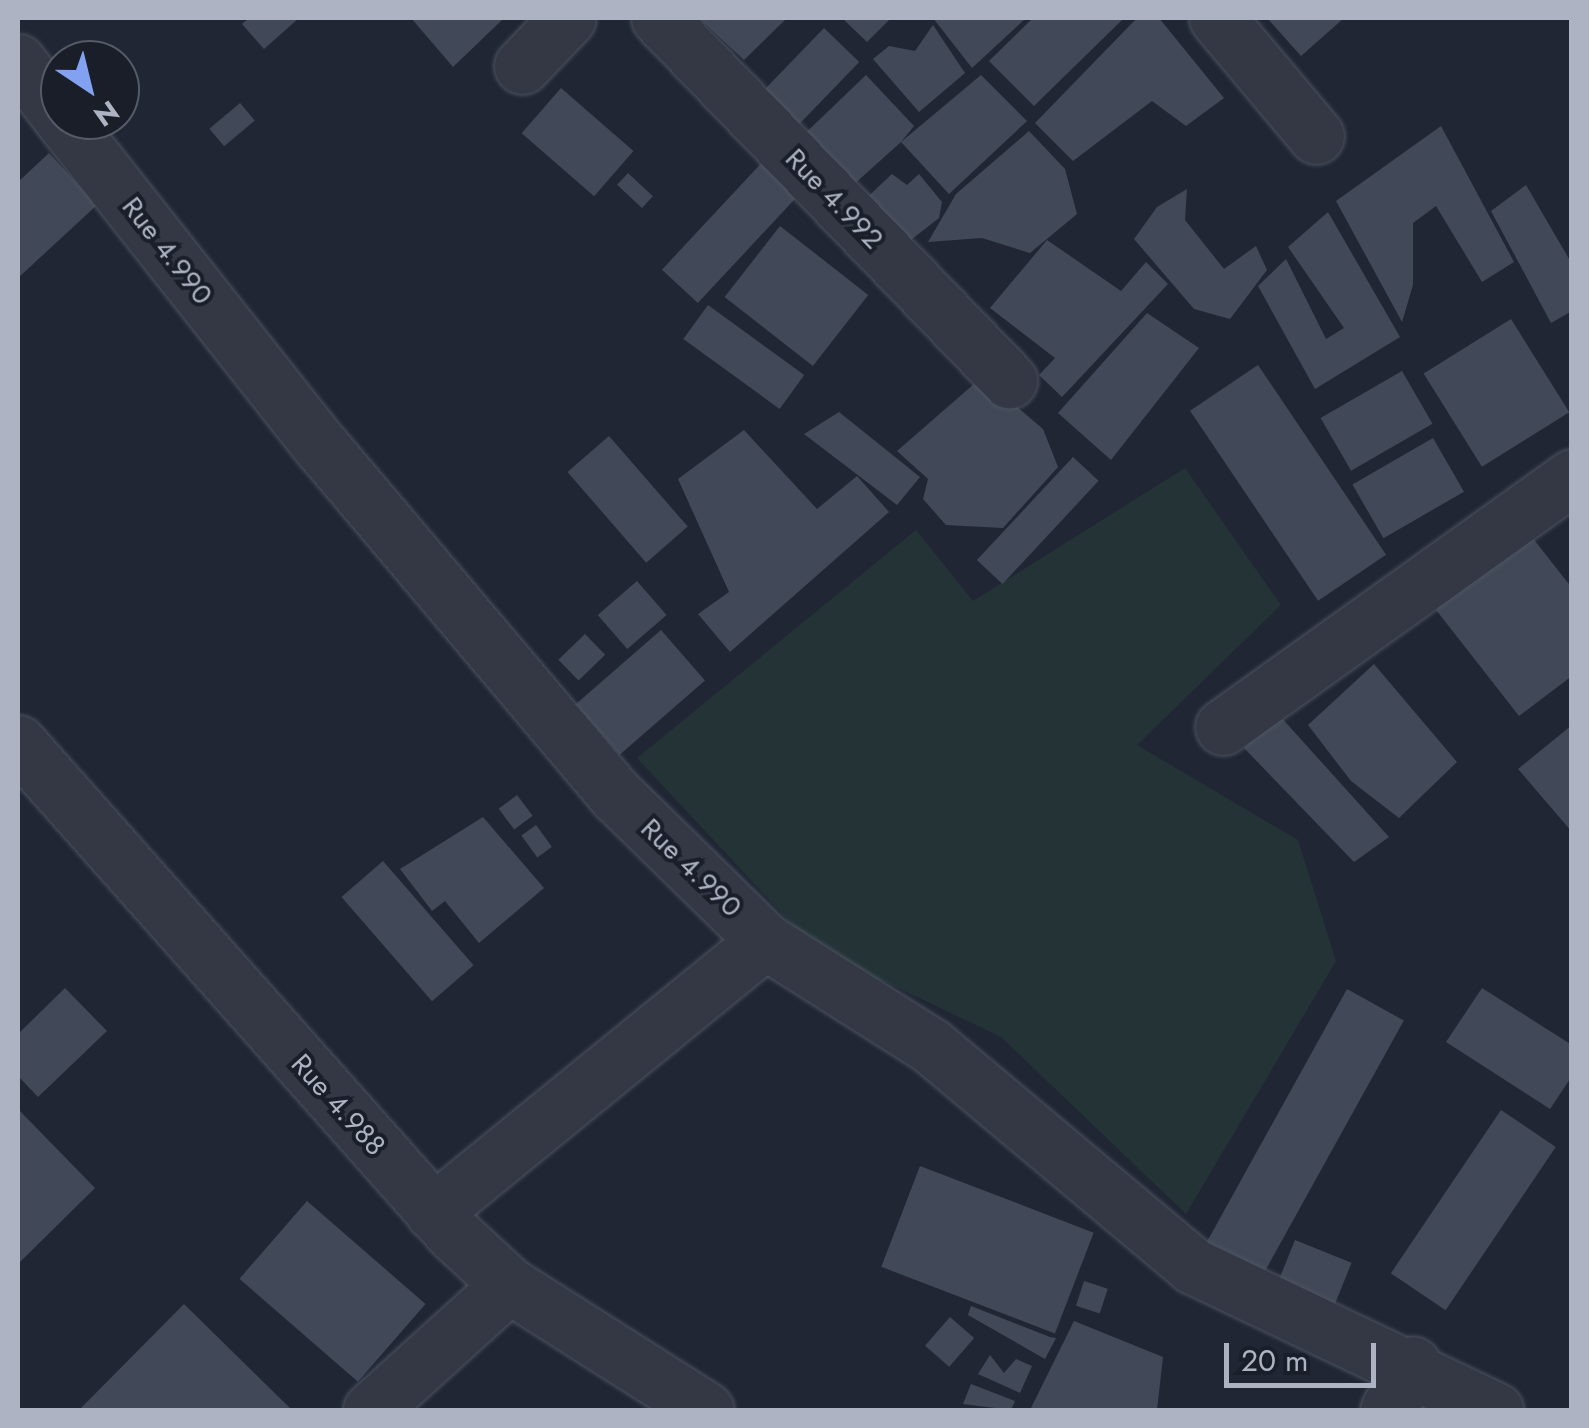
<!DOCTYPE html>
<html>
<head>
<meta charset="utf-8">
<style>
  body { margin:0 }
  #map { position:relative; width:1589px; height:1428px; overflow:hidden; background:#202634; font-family:Jost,sans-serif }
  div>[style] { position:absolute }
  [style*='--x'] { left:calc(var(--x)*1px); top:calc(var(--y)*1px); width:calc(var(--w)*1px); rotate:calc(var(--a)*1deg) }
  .green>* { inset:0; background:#233336 }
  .building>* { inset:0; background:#414958; transform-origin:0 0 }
  .roads { filter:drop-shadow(0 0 2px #4d5360) drop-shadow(0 0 2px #4d5360) }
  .minor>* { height:55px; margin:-27.5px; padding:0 27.5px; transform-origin:27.5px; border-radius:27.5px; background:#333844 }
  span { translate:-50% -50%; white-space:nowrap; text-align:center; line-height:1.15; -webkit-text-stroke:8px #191e29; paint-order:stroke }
  .street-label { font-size:28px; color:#adb3c2 }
  .frame { position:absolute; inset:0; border:20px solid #adb3c2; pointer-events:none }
  .north { position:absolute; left:40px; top:40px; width:100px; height:100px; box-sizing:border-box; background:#191e29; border:2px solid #545a66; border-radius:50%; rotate:145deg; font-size:28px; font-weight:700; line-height:40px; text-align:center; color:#adb3c2 }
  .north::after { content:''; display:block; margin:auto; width:35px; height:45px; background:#82a2f1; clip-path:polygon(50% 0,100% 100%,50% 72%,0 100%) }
  .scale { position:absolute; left:1224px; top:1343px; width:152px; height:45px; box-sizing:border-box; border:5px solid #adb3c2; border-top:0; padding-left:12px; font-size:30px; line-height:35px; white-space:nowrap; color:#adb3c2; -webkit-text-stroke:8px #191e29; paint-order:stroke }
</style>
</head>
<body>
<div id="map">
  <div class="green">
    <i style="clip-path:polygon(1185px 468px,1281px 605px,1137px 745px,1298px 840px,1336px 961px,1186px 1214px,1001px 1037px,814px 948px,637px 758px,916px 530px,973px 601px)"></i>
  </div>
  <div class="building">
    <i style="clip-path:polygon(249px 18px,299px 18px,264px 49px,242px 24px)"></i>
    <i style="clip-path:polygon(411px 18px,499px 18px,502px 20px,453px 67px)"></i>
    <i style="clip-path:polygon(699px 18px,787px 18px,744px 60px)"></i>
    <i style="clip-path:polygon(842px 18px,891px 18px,867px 42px)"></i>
    <i style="clip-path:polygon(933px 18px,1026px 18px,972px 68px)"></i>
    <i style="clip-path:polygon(1033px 18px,1124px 18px,1034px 106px,989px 61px)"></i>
    <i style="clip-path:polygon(1137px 18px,1159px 18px,1224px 98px,1186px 126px,1152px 101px,1073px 161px,1035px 123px)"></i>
    <i style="clip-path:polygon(1344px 18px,1301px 56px,1269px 20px,1273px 18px)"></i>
    <i style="clip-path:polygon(933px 25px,965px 73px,919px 112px,873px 59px,889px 46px,915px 51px)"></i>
    <i style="left:824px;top:28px;width:49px;height:88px;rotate:44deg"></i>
    <i style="clip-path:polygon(866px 75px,914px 126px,901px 142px,981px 75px,1027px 121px,949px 194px,901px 142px,842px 195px,794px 144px)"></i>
    <i style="left:561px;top:88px;width:96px;height:60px;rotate:41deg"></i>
    <i style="left:240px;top:103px;width:23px;height:40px;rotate:50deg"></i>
    <i style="clip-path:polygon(1441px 126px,1514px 262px,1482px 282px,1436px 206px,1413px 223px,1413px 285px,1402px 322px,1336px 201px)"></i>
    <i style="clip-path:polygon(1029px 131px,1065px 169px,1077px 214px,1030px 253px,982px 238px,928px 242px,956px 194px)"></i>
    <i style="clip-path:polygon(49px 153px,97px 205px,18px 278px,18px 182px)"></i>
    <i style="left:767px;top:157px;width:49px;height:154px;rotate:43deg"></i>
    <i style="left:628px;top:173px;width:34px;height:16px;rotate:43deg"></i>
    <i style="clip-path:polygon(892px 174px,907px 185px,919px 174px,942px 202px,939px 218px,898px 250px,860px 204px)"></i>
    <i style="clip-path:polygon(1526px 185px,1572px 264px,1572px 311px,1551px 323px,1491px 211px)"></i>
    <i style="clip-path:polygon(1187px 189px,1185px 220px,1224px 269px,1256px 246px,1267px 270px,1230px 319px,1194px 309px,1134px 239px,1157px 207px)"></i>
    <i style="clip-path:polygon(1328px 212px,1400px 337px,1315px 389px,1258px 286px,1286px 259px,1326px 339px,1344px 328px,1288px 247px)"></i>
    <i style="left:780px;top:226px;width:112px;height:90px;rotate:38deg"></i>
    <i style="clip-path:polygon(1047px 240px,1121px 291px,1146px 262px,1168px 284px,1062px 397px,1039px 375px,1055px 358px,990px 308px)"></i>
    <i style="left:708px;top:305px;width:119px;height:42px;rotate:36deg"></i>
    <i style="clip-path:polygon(1147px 313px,1199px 348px,1111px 460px,1058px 413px)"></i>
    <i style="left:1511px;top:319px;width:110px;height:103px;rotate:58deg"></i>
    <i style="left:1258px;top:365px;width:229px;height:82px;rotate:56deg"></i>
    <i style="left:1402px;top:371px;width:61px;height:94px;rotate:60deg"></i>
    <i style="clip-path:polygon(982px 377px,1043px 429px,1058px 467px,1003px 528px,946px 525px,923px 499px,928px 479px,897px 451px)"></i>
    <i style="clip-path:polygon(839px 412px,920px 477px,897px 505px,804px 434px)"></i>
    <i style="clip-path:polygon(744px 430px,817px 509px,857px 476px,889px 512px,730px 652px,698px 614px,729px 592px,678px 479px)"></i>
    <i style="left:609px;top:436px;width:120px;height:55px;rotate:49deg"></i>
    <i style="left:1433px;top:438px;width:62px;height:93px;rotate:60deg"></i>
    <i style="left:1073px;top:457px;width:35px;height:141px;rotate:43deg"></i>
    <i style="clip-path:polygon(1528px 532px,1572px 588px,1572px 676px,1519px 716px,1433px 606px)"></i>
    <i style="left:637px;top:581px;width:45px;height:52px;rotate:49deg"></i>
    <i style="left:661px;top:630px;width:67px;height:113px;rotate:49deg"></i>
    <i style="left:585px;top:634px;width:29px;height:37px;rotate:46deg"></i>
    <i style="clip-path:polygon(1374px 664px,1457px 762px,1399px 818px,1351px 781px,1308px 725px)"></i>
    <i style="clip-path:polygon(1279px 715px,1389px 837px,1354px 862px,1244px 748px)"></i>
    <i style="clip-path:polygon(1572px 725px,1572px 832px,1518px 769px)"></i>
    <i style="left:517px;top:795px;width:26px;height:23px;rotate:53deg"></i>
    <i style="clip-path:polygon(483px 817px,544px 888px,479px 943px,445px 901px,432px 911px,400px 869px)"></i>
    <i style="left:536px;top:825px;width:27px;height:18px;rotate:54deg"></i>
    <i style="left:383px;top:861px;width:138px;height:55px;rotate:49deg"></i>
    <i style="clip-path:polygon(65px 988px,107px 1031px,38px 1097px,18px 1076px,18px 1034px)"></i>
    <i style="clip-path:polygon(1482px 988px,1572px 1045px,1572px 1076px,1550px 1109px,1446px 1042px)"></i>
    <i style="left:1347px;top:989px;width:65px;height:304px;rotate:29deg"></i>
    <i style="clip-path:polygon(18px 1109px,95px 1188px,18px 1264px)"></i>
    <i style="left:1501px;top:1110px;width:66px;height:197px;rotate:34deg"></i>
    <i style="left:920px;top:1166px;width:186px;height:108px;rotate:21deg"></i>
    <i style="left:307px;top:1201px;width:157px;height:103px;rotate:41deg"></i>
    <i style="left:1295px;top:1240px;width:61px;height:48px;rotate:22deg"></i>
    <i style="left:1084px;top:1281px;width:25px;height:26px;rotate:18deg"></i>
    <i style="clip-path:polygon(184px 1304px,292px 1410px,79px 1410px)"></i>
    <i style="clip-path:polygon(971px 1306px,1050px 1337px,1056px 1338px,1045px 1359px,968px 1315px)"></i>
    <i style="left:950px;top:1317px;width:32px;height:38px;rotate:41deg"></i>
    <i style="clip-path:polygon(1074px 1321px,1163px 1357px,1157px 1410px,1030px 1410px)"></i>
    <i style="clip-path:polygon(990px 1355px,1004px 1373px,1016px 1359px,1032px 1366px,1020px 1393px,978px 1374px)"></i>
    <i style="clip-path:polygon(971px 1384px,1015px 1401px,1011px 1410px,963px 1404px)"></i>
  </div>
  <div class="roads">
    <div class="minor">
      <i style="--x:659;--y:18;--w:504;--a:45.97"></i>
      <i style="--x:1217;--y:18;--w:154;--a:50"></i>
      <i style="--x:18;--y:62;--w:68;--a:52.1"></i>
      <i style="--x:522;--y:66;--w:66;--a:-46.2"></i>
      <i style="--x:63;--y:120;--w:414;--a:51.7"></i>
      <i style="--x:320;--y:445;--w:458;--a:49.8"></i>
      <i style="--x:616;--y:795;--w:209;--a:44.4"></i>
      <i style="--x:765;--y:941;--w:196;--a:32.3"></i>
      <i style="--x:931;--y:1046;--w:342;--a:40"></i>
      <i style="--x:1193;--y:1266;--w:335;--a:25.5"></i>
      <i style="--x:1223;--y:727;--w:429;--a:-35.6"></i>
      <i style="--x:18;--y:743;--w:655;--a:48.4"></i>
      <i style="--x:453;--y:1233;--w:76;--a:42.9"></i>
      <i style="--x:509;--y:1285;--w:233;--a:32.4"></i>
      <i style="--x:433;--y:1212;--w:429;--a:-39.2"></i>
      <i style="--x:371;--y:1410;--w:186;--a:-42.2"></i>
      <i style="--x:1388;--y:1410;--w:52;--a:-61.5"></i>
    </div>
  </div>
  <div class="street-label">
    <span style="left:834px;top:199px;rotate:46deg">Rue 4.992</span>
    <span style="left:167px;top:251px;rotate:52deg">Rue 4.990</span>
    <span style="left:691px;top:868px;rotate:44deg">Rue 4.990</span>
    <span style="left:338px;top:1105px;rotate:48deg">Rue 4.988</span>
  </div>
  <div class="frame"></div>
  <div class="north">N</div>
  <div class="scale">20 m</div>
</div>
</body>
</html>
